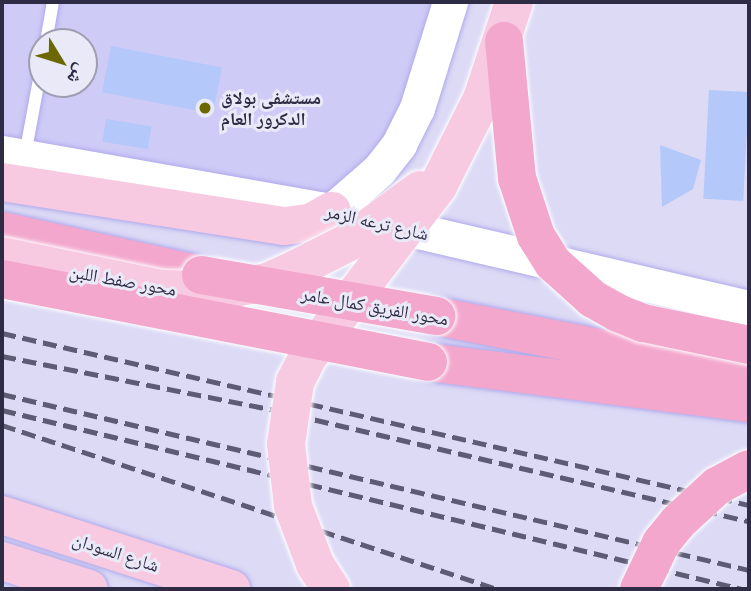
<!DOCTYPE html>
<html>
<head>
<meta charset="utf-8">
<style>
  body { margin:0 }
  #map { position:relative; width:751px; height:591px; overflow:hidden; background:#dcdaf5; font-family:"Noto Sans","Noto Naskh Arabic",sans-serif }
  div>[style] { position:absolute }
  [style*='--x'] { left:calc(var(--x)*1px); top:calc(var(--y)*1px); width:calc(var(--w)*1px); rotate:calc(var(--a)*1deg) }
  .built>* { inset:0; background:#cecbf7 }
  .building>* { inset:0; background:#b5c8fa; transform-origin:0 0 }
  .roads { filter:drop-shadow(0 0 2px #b0aaeb) drop-shadow(0 0 2px #b0aaeb) }
  .lane>* { height:12px; margin:-6px; padding:0 6px; transform-origin:6px; border-radius:6px; background:#fff }
  .secondary>* { height:35px; margin:-17.5px; padding:0 17.5px; transform-origin:17.5px; border-radius:17.5px; background:#fff }
  .primary>* { height:38px; margin:-19px; padding:0 19px; transform-origin:19px; border-radius:19px; background:#f8cae1 }
  .highway>* { height:38px; margin:-19px; padding:0 19px; transform-origin:19px; border-radius:19px; background:#f3a7cd }
  .rail>* { height:5px; margin-top:-2.5px; transform-origin:0; background:repeating-linear-gradient(90deg,#5e5b75 0 14px,transparent 0 21px) }
  .bridges { filter:drop-shadow(0 0 2px #fff) drop-shadow(0 0 2px #fff) }
  .primary-bridge>* { height:38px; margin:-19px; padding:0 19px; transform-origin:19px; border-radius:19px; background:#f8cae1 }
  .highway-bridge>* { height:38px; margin:-19px; padding:0 19px; transform-origin:19px; border-radius:19px; background:#f3a7cd }
  .dots>* { width:19px; height:19px; translate:-50% -50%; box-sizing:border-box; border:4px solid #eae9f7; border-radius:50% }
  span { translate:-50% -50%; white-space:nowrap; text-align:center; line-height:1.15; -webkit-text-stroke:6px #eae9f7; paint-order:stroke }
  .poi-label { font-size:18px; color:#2e2b45; font-weight:700 }
  .left { translate:0 -50%; text-align:left }
  .street-label { font-size:18px; color:#2e2b45 }
  .frame { position:absolute; inset:0; border:4px solid #2e2b45; pointer-events:none }
  .north { position:absolute; left:28px; top:28px; width:70px; height:70px; box-sizing:border-box; background:#eae9f7; border:2px solid #9f9db0; border-radius:50%; rotate:128deg; font-size:19px; font-weight:700; line-height:28px; text-align:center; color:#2e2b45 }
  .north::after { content:''; display:block; margin:auto; width:24px; height:32px; background:#6b6802; clip-path:polygon(50% 0,100% 100%,50% 72%,0 100%) }
</style>
</head>
<body>
<div id="map">
  <div class="built">
    <i style="clip-path:polygon(evenodd,2px 2px,432px 2px,389px 196px,361px 203px,2px 141px,2px 2px,42px 42px,84px 42px,84px 84px,42px 84px,42px 42px)"></i>
  </div>
  <div class="building">
    <i style="left:111px;top:46px;width:113px;height:47px;rotate:11deg"></i>
    <i style="left:709px;top:90px;width:40px;height:109px;rotate:3deg"></i>
    <i style="left:106px;top:119px;width:46px;height:23px;rotate:9deg"></i>
    <i style="clip-path:polygon(660px 145px,701px 160px,693px 189px,662px 207px)"></i>
  </div>
  <div class="roads">
    <div class="lane">
      <i style="--x:46;--y:42;--w:41;--a:-80.1"></i>
      <i style="--x:25;--y:155;--w:94;--a:-79.5"></i>
    </div>
    <div class="secondary">
      <i style="--x:2;--y:153;--w:335;--a:10"></i>
      <i style="--x:332;--y:211;--w:428;--a:13.1"></i>
      <i style="--x:332;--y:211;--w:62;--a:-41.1"></i>
      <i style="--x:379;--y:170;--w:33;--a:-52"></i>
      <i style="--x:399;--y:144;--w:40;--a:-63.4"></i>
      <i style="--x:417;--y:108;--w:111;--a:-72.7"></i>
    </div>
    <div class="primary">
      <i style="--x:2;--y:182;--w:285;--a:8.9"></i>
      <i style="--x:284;--y:226;--w:26;--a:-7"></i>
      <i style="--x:310;--y:223;--w:25;--a:-29"></i>
      <i style="--x:2;--y:515;--w:241;--a:17.9"></i>
      <i style="--x:2;--y:561;--w:91;--a:17.8"></i>
    </div>
    <div class="highway">
      <i style="--x:2;--y:231;--w:204;--a:12.5"></i>
      <i style="--x:436;--y:316;--w:181;--a:11.1"></i>
      <i style="--x:614;--y:351;--w:136;--a:8"></i>
      <i style="--x:428;--y:362;--w:324;--a:7.3"></i>
    </div>
  </div>
  <div class="rail">
    <i style="--x:2;--y:333;--w:767;--a:12.97"></i>
    <i style="--x:2;--y:356;--w:277;--a:11.2"></i>
    <i style="--x:274;--y:410;--w:488;--a:13.2"></i>
    <i style="--x:2;--y:394;--w:767;--a:13.26"></i>
    <i style="--x:2;--y:410;--w:761;--a:13.6"></i>
    <i style="--x:2;--y:425;--w:521;--a:18.33"></i>
  </div>
  <div class="bridges">
    <div class="primary-bridge">
      <i style="--x:2;--y:256;--w:162;--a:11.7"></i>
      <i style="--x:161;--y:289;--w:62;--a:0.9"></i>
      <i style="--x:223;--y:290;--w:45;--a:-10.3"></i>
      <i style="--x:267;--y:282;--w:34;--a:-24"></i>
      <i style="--x:298;--y:268;--w:57;--a:-27"></i>
      <i style="--x:349;--y:242;--w:88;--a:-36.2"></i>
      <i style="--x:331;--y:589;--w:30;--a:-123"></i>
      <i style="--x:315;--y:564;--w:62;--a:-110.8"></i>
      <i style="--x:293;--y:506;--w:62;--a:-96.4"></i>
      <i style="--x:286;--y:444;--w:63;--a:-81.7"></i>
      <i style="--x:295;--y:382;--w:30;--a:-63"></i>
      <i style="--x:309;--y:355;--w:213;--a:-52.6"></i>
      <i style="--x:438;--y:186;--w:97;--a:-63.2"></i>
      <i style="--x:482;--y:99;--w:102;--a:-71.7"></i>
    </div>
    <div class="highway-bridge">
      <i style="--x:504;--y:41;--w:138;--a:84.6"></i>
      <i style="--x:517;--y:178;--w:61;--a:71.9"></i>
      <i style="--x:536;--y:236;--w:32;--a:58"></i>
      <i style="--x:553;--y:263;--w:54;--a:42"></i>
      <i style="--x:593;--y:299;--w:29;--a:29"></i>
      <i style="--x:618;--y:313;--w:27;--a:22"></i>
      <i style="--x:643;--y:323;--w:108;--a:11.7"></i>
      <i style="--x:201;--y:275;--w:239;--a:9.9"></i>
      <i style="--x:2;--y:279;--w:434;--a:11"></i>
      <i style="--x:639;--y:589;--w:51;--a:-64.4"></i>
      <i style="--x:661;--y:543;--w:27;--a:-51"></i>
      <i style="--x:678;--y:522;--w:53;--a:-42.7"></i>
      <i style="--x:717;--y:486;--w:36;--a:-28"></i>
    </div>
  </div>
  <div class="dots">
    <i style="left:205px;top:108px;background:#6b6802"></i>
  </div>
  <div class="poi-label">
    <span class="left" style="left:221px;top:108px">مستشفى بولاق<br>الدكرور العام</span>
  </div>
  <div class="street-label">
    <span style="left:377px;top:222px;rotate:13deg">شارع ترعه الزمر</span>
    <span style="left:123px;top:280px;rotate:10deg">محور صفط اللبن</span>
    <span style="left:375px;top:306px;rotate:10deg">محور الفريق كمال عامر</span>
    <span style="left:116px;top:552px;rotate:18deg">شارع السودان</span>
  </div>
  <div class="frame"></div>
  <div class="north">ش</div>
</div>
</body>
</html>
